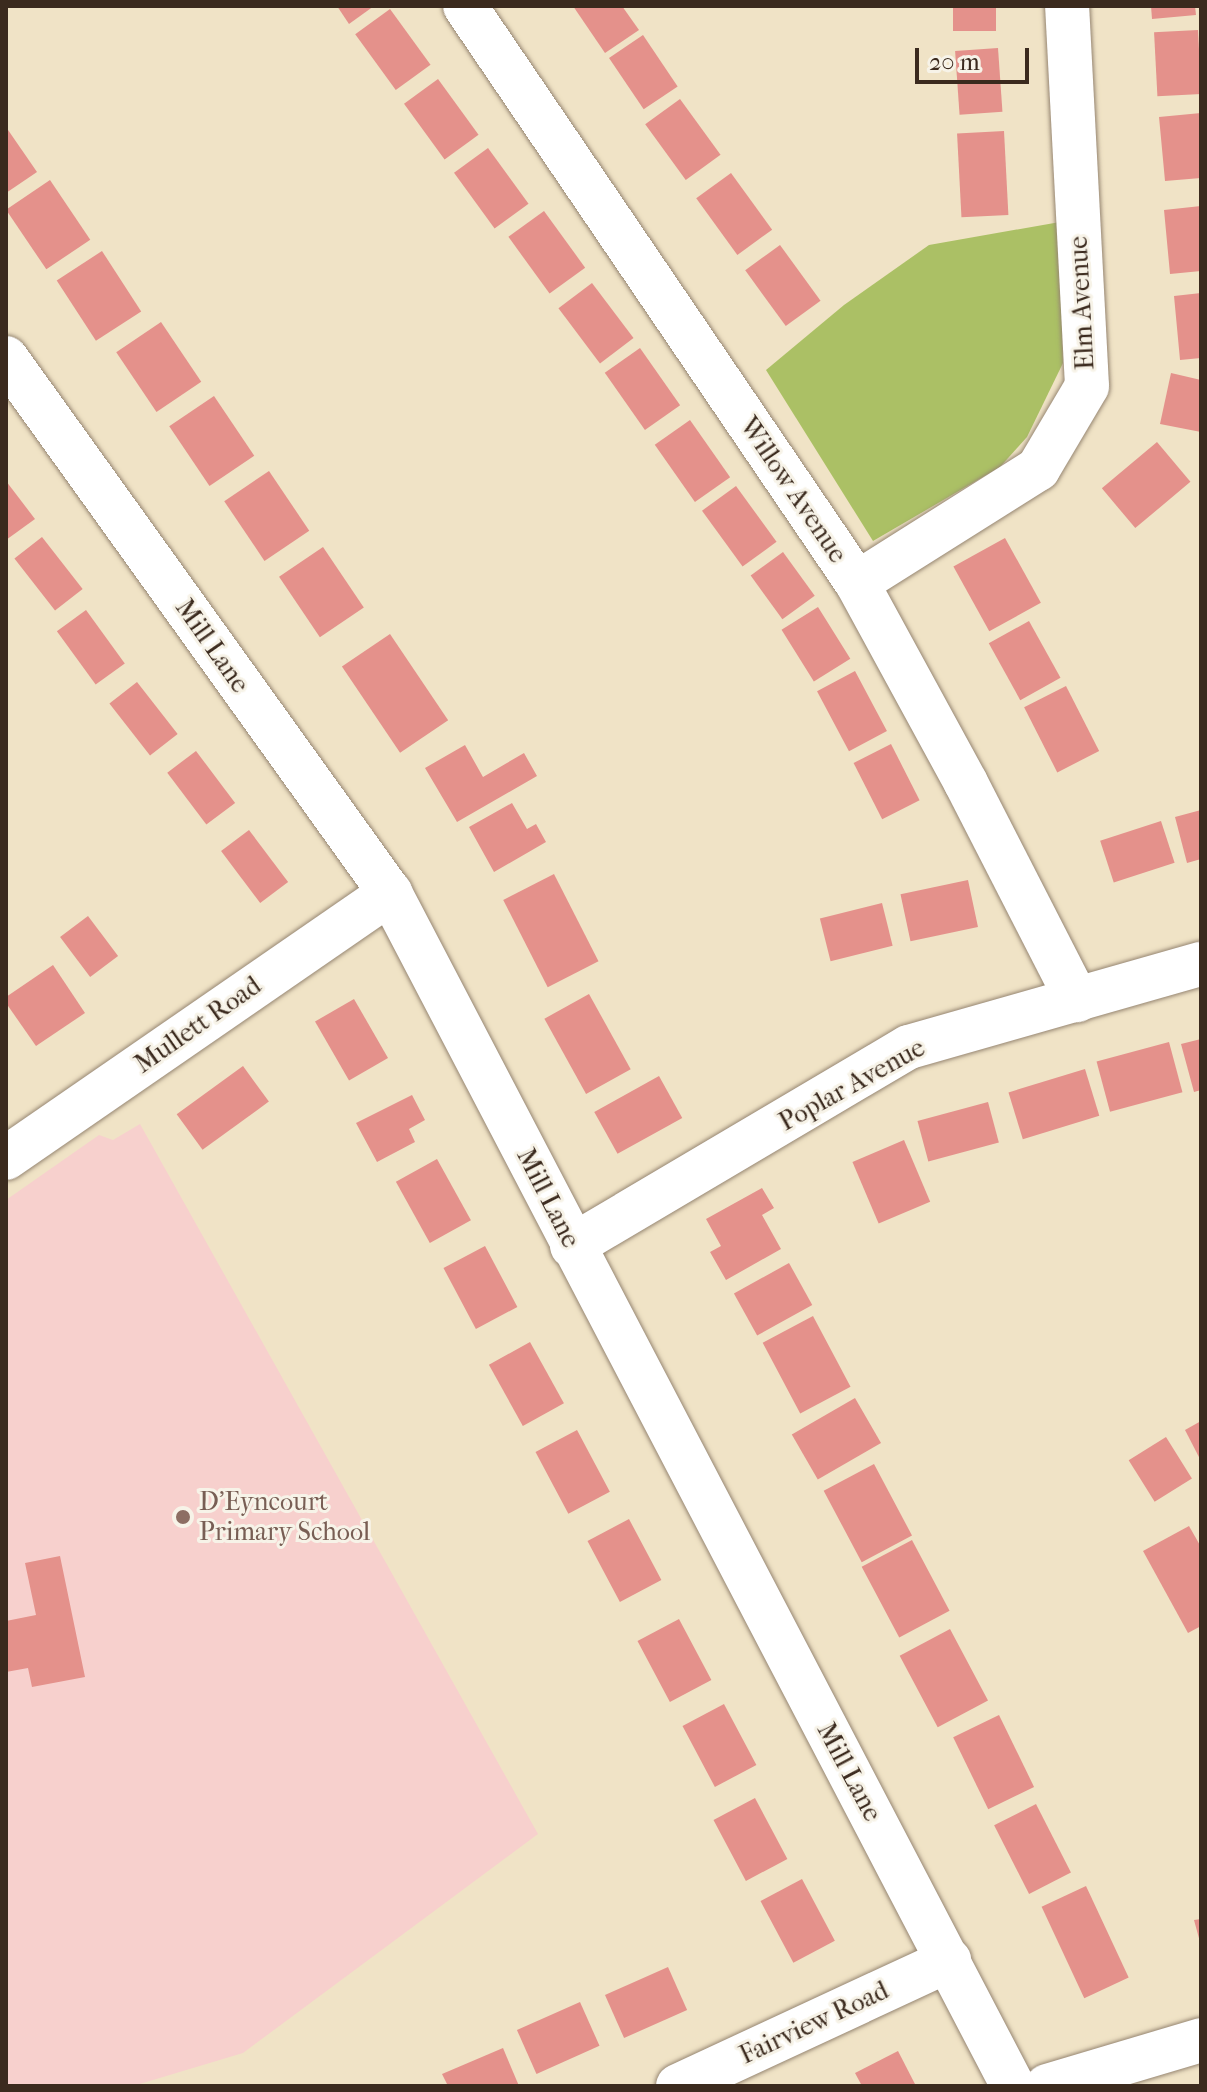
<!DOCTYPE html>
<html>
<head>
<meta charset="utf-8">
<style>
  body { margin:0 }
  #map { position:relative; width:1207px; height:2092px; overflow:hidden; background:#f0e3c6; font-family:"IM FELL French Canon",serif }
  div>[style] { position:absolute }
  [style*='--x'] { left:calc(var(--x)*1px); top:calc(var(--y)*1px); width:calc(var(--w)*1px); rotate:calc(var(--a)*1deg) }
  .built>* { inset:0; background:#f7d0cd }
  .green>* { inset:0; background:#abc065 }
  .building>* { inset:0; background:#e4918b; transform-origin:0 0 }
  .roads { filter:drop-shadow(0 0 2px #968672) drop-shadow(0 0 2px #968672) }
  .minor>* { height:44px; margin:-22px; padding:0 22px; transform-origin:22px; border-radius:22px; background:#fff }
  .dots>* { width:22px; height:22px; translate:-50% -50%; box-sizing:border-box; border:4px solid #f7f3e8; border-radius:50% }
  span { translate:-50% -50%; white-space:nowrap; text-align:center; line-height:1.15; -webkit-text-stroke:6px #f7f3e8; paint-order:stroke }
  .street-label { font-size:26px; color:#3b2a1e }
  .education-label { font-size:26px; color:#785e54 }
  .left { translate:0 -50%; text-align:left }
  .frame { position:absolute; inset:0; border:8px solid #3b2a1e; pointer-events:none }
  .scale { position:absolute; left:915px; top:48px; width:114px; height:36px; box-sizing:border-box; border:4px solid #3b2a1e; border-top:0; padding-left:10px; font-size:24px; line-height:28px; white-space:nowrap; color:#3b2a1e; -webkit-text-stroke:6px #f7f3e8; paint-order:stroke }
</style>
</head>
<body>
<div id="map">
  <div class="built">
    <i style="clip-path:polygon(140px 1124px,538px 1834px,243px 2053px,133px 2086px,6px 2086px,6px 1200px,99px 1135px,113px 1140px)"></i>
  </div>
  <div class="green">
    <i style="clip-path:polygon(1060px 222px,1063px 363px,1027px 437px,1000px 467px,873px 541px,766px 370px,844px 305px,929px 245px)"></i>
  </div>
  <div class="building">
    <i style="clip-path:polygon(337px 6px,374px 6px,349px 24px)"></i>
    <i style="clip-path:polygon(573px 6px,622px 6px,639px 30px,605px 53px)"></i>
    <i style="left:953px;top:6px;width:43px;height:25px"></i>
    <i style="clip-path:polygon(1151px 6px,1195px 6px,1196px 15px,1152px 19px)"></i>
    <i style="left:390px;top:9px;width:69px;height:43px;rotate:54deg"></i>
    <i style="left:1198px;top:30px;width:64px;height:44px;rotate:87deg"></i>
    <i style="left:643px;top:35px;width:62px;height:41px;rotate:56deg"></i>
    <i style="left:998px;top:48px;width:64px;height:43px;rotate:86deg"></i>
    <i style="left:438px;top:79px;width:69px;height:42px;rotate:54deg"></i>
    <i style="left:680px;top:99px;width:69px;height:43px;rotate:54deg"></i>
    <i style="clip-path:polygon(1201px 113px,1201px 178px,1165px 181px,1159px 117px)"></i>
    <i style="clip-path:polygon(6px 127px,37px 172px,6px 193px)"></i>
    <i style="left:1004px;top:131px;width:84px;height:47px;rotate:87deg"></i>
    <i style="left:488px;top:148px;width:69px;height:42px;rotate:54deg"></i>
    <i style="left:731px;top:173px;width:70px;height:43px;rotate:54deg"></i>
    <i style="left:50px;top:180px;width:72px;height:53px;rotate:56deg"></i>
    <i style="clip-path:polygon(1201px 206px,1201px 271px,1170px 274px,1164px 210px)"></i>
    <i style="left:544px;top:211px;width:70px;height:44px;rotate:54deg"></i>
    <i style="left:780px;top:245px;width:69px;height:43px;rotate:54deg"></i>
    <i style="left:102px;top:251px;width:72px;height:54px;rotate:57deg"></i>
    <i style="left:592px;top:283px;width:69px;height:42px;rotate:53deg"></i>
    <i style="clip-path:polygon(1201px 293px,1201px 358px,1180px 360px,1174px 296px)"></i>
    <i style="left:161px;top:322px;width:72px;height:54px;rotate:56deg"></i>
    <i style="left:640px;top:348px;width:70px;height:43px;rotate:55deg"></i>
    <i style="clip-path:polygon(1171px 373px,1201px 380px,1201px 432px,1160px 424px)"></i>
    <i style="left:214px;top:396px;width:72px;height:54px;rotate:56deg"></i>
    <i style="left:690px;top:420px;width:70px;height:43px;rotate:55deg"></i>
    <i style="left:1157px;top:442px;width:52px;height:72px;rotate:50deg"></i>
    <i style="left:269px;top:471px;width:72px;height:54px;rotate:56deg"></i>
    <i style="clip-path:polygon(6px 481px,35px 519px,6px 540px)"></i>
    <i style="left:736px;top:486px;width:69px;height:42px;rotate:54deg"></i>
    <i style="left:42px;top:537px;width:66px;height:35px;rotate:52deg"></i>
    <i style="left:1005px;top:538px;width:74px;height:59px;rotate:61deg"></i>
    <i style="left:323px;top:547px;width:73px;height:53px;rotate:56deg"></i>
    <i style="left:783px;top:552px;width:54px;height:40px;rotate:54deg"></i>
    <i style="left:818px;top:607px;width:61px;height:43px;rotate:58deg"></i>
    <i style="left:86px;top:610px;width:66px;height:36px;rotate:54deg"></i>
    <i style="left:1029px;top:621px;width:65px;height:46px;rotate:61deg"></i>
    <i style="left:390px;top:634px;width:104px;height:58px;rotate:56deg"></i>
    <i style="left:855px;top:671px;width:68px;height:43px;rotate:62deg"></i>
    <i style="left:137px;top:682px;width:66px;height:35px;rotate:52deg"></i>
    <i style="left:1066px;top:686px;width:73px;height:47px;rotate:63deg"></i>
    <i style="left:891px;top:744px;width:63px;height:42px;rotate:63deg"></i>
    <i style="clip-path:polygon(465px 745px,483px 777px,524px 753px,537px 776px,457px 822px,425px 768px)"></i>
    <i style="left:196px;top:751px;width:65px;height:36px;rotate:53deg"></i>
    <i style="clip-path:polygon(512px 803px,527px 829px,536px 824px,546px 842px,494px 872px,469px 827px)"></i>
    <i style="clip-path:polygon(1201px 810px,1201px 859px,1187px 863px,1175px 817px)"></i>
    <i style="left:1161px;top:821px;width:44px;height:64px;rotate:72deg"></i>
    <i style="left:249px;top:830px;width:65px;height:35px;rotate:53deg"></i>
    <i style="left:554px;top:874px;width:98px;height:57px;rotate:63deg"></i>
    <i style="left:968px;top:880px;width:48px;height:69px;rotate:78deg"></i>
    <i style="left:882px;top:903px;width:44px;height:64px;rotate:76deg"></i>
    <i style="left:88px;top:916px;width:50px;height:35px;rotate:53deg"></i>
    <i style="clip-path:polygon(53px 965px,85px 1013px,36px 1046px,6px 1003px,6px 997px)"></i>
    <i style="left:589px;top:994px;width:86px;height:51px;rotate:61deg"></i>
    <i style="left:354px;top:999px;width:68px;height:45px;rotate:60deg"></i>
    <i style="clip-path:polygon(1201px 1039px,1201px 1090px,1194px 1092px,1181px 1044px)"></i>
    <i style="left:1169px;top:1042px;width:52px;height:75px;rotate:75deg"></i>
    <i style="left:243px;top:1066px;width:44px;height:82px;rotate:54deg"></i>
    <i style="left:1085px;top:1069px;width:49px;height:80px;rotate:73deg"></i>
    <i style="left:659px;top:1076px;width:48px;height:74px;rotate:61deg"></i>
    <i style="clip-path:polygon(412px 1095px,425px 1120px,409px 1129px,415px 1142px,377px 1162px,356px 1123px)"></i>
    <i style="left:988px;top:1102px;width:42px;height:73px;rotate:75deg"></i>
    <i style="left:904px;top:1140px;width:67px;height:56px;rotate:67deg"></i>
    <i style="left:437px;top:1159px;width:70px;height:47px;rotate:61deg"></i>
    <i style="clip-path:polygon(762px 1188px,774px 1208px,762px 1215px,781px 1249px,726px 1280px,710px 1252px,721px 1246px,706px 1219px)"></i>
    <i style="left:485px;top:1246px;width:69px;height:47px;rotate:62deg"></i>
    <i style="left:789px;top:1263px;width:48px;height:63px;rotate:61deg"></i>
    <i style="left:813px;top:1316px;width:80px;height:57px;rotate:62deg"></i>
    <i style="left:530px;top:1342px;width:70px;height:47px;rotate:61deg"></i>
    <i style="left:855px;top:1398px;width:52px;height:73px;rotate:60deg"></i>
    <i style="clip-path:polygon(1201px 1421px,1201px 1461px,1185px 1430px)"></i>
    <i style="left:577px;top:1430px;width:70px;height:47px;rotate:62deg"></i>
    <i style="left:1166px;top:1437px;width:49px;height:44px;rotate:58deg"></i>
    <i style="left:874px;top:1464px;width:81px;height:57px;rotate:62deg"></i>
    <i style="left:629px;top:1519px;width:69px;height:47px;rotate:62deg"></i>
    <i style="clip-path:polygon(1189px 1526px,1201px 1547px,1201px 1626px,1188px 1633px,1143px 1551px)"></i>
    <i style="left:912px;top:1540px;width:80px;height:57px;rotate:62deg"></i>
    <i style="clip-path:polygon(60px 1556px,85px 1677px,32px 1687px,28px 1668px,6px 1672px,6px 1621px,36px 1615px,25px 1563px)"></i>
    <i style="left:679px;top:1619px;width:69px;height:47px;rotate:62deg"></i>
    <i style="left:950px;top:1629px;width:81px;height:57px;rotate:62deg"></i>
    <i style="left:724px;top:1704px;width:69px;height:47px;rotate:62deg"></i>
    <i style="left:999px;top:1715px;width:80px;height:51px;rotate:64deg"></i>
    <i style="left:755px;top:1798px;width:69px;height:47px;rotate:62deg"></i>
    <i style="left:1036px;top:1804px;width:77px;height:47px;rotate:63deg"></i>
    <i style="left:802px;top:1879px;width:70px;height:47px;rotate:62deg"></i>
    <i style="left:1086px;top:1886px;width:101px;height:49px;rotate:65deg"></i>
    <i style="clip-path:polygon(1201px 1919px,1201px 1942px,1200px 1942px,1194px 1920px)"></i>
    <i style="left:668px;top:1967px;width:47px;height:69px;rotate:66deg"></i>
    <i style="left:580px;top:2002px;width:48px;height:69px;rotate:66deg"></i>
    <i style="clip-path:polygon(503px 2048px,519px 2086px,448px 2086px,442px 2074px)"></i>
    <i style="clip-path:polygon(898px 2051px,916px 2086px,862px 2086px,855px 2073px)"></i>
  </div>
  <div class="roads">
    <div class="minor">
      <i style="--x:465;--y:6;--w:698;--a:55.81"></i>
      <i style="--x:857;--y:583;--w:228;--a:61.4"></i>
      <i style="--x:966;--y:783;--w:244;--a:62.9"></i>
      <i style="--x:6;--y:358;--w:659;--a:54.33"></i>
      <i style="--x:390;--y:893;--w:1346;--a:62.43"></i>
      <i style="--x:857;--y:583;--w:214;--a:-32.2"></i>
      <i style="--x:1038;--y:469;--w:96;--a:-59.4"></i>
      <i style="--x:1087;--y:386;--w:381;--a:-93"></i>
      <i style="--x:6;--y:1158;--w:467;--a:-34.6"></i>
      <i style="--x:572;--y:1246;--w:391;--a:-30.6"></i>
      <i style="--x:909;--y:1047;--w:304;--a:-15.9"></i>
      <i style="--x:678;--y:2086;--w:299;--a:-24.9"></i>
      <i style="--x:1047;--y:2086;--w:161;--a:-16.6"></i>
    </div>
  </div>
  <div class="dots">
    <i style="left:183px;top:1517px;background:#8d6e63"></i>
  </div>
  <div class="street-label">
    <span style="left:1082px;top:303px;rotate:-93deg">Elm Avenue</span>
    <span style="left:793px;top:490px;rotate:56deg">Willow Avenue</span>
    <span style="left:212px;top:646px;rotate:55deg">Mill Lane</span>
    <span style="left:198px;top:1025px;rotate:-35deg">Mullett Road</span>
    <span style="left:852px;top:1085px;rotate:-29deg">Poplar Avenue</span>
    <span style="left:548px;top:1198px;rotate:63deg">Mill Lane</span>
    <span style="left:849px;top:1772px;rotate:62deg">Mill Lane</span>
    <span style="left:814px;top:2023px;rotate:-25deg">Fairview Road</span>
  </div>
  <div class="education-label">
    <span class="left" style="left:199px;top:1517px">D'Eyncourt<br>Primary School</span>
  </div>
  <div class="frame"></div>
  <div class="scale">20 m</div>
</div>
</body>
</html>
